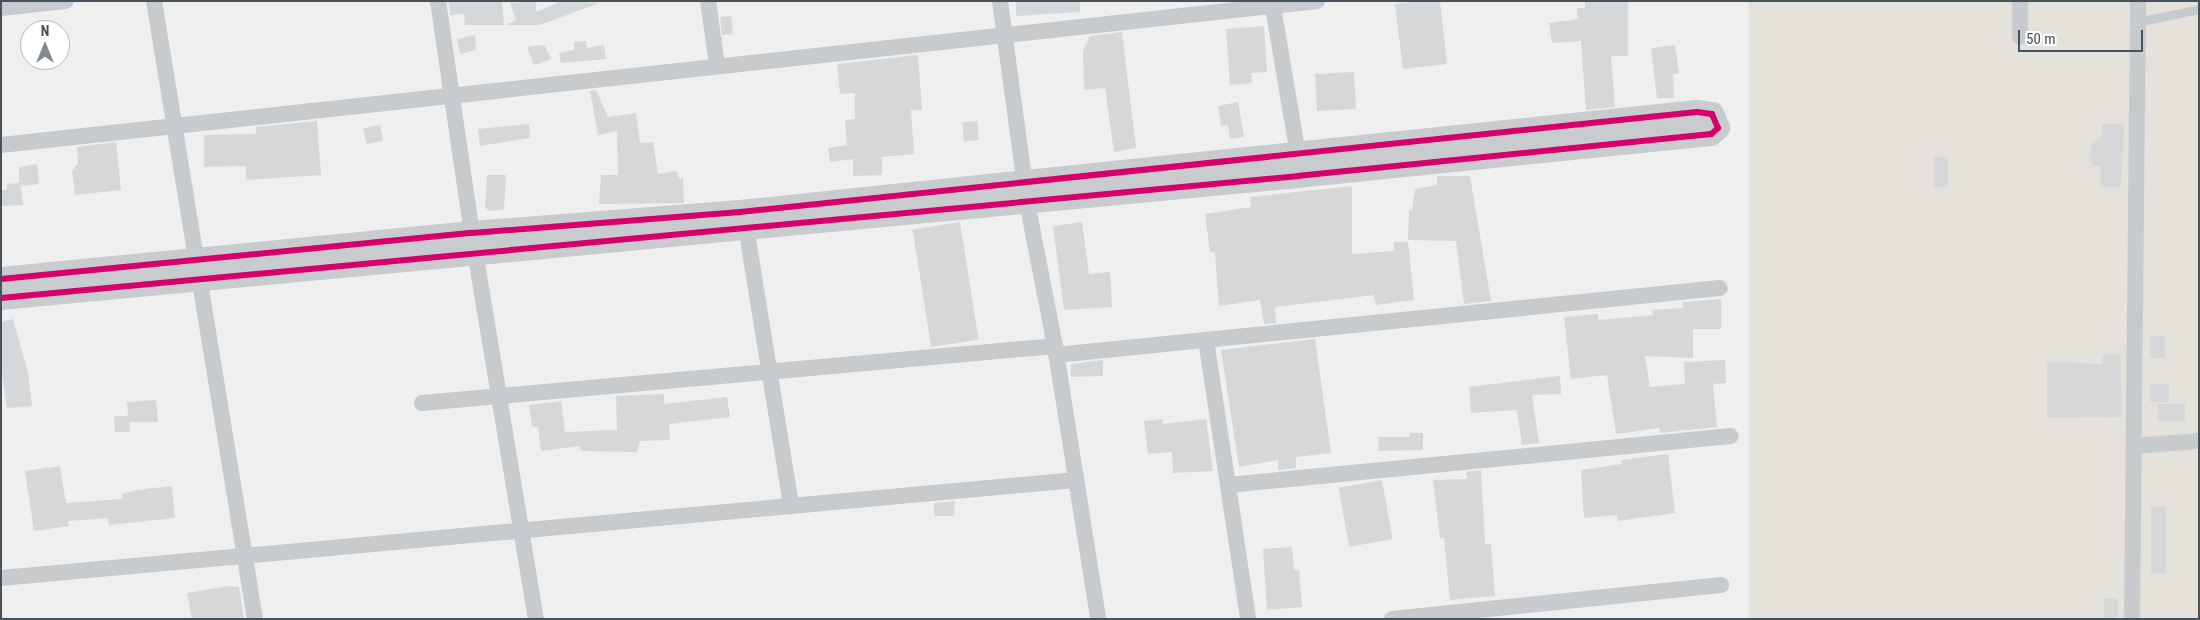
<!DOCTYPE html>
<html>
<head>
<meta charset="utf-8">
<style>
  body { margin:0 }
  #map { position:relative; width:2200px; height:620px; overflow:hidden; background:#f0efef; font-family:"Roboto Condensed",sans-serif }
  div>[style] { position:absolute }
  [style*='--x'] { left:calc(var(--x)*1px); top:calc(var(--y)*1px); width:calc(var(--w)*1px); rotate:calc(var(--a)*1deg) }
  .commercial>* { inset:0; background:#e5e2dc; transform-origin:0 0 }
  .building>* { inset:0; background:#d6d7d8; transform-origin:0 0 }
  .lane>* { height:9px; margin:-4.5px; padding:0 4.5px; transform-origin:4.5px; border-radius:4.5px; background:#c8cbce }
  .street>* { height:16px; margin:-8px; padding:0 8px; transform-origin:8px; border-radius:8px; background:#c8cbce }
  .secondary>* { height:24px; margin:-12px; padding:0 12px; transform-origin:12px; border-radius:12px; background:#c9cccf }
  .cycleway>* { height:6px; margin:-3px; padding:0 3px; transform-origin:3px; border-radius:3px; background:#d6006c }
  span { translate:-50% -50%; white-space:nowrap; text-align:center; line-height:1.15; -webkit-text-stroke:4.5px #fff; paint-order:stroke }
  .frame { position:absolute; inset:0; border:2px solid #45535c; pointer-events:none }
  .north { position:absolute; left:20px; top:20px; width:50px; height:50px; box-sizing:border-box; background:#fff; border:1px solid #b5babe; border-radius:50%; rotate:0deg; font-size:14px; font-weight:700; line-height:20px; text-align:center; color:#45535c }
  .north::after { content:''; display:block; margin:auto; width:18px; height:22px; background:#818a8f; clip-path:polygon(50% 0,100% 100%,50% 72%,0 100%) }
  .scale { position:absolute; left:2018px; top:30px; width:125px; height:22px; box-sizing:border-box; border:2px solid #45535c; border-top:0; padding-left:6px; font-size:15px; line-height:18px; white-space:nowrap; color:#45535c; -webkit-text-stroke:4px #fff; paint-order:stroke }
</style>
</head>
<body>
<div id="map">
  <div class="commercial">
    <i style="left:1749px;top:1px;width:450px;height:618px"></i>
  </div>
  <div class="building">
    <i style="clip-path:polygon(449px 1px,502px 1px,504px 25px,465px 25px,464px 14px,450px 15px)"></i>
    <i style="clip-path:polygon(536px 1px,536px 12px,562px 1px,599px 3px,540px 25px,505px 25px,516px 20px,510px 3px)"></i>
    <i style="clip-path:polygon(1016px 1px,1080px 1px,1080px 12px,1016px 16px)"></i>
    <i style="clip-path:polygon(1420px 1px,1440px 1px,1447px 64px,1403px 69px,1395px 4px)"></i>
    <i style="clip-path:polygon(1585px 1px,1628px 1px,1628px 56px,1611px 56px,1615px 107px,1586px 110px,1581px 41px,1552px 43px,1549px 23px,1578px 19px,1577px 8px,1585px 8px)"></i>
    <i style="left:731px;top:16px;width:18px;height:11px;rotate:84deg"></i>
    <i style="clip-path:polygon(1264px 26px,1267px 72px,1251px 73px,1252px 83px,1230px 85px,1226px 29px)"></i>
    <i style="clip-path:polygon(1122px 32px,1136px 148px,1114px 152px,1105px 88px,1084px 90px,1083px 51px,1090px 36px)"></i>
    <i style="clip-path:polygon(475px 35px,476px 50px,460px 54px,457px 39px)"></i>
    <i style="clip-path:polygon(586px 41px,587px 48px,604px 45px,606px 59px,561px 63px,559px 53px,574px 50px,574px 42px)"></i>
    <i style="clip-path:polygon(544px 45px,551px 59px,534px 65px,527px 47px)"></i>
    <i style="clip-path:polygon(1675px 45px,1679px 73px,1673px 75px,1674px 98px,1657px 98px,1651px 48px)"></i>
    <i style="clip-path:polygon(918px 55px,922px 110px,911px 110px,914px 154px,882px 157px,882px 175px,853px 176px,853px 159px,830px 162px,828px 148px,847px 145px,845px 120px,855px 119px,855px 93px,840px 94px,837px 64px)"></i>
    <i style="left:1354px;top:72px;width:37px;height:39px;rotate:87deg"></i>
    <i style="clip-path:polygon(596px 90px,608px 117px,636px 113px,640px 143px,653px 142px,658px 174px,677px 171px,679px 179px,683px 178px,684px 203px,599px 204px,601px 175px,618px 175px,617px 131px,598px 135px,590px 91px)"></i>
    <i style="clip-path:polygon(1238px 102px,1244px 137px,1230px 139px,1228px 125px,1221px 126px,1218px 106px)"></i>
    <i style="clip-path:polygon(317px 121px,321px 175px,246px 180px,246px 166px,204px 167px,204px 135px,256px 134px,256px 127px)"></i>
    <i style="left:977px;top:121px;width:19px;height:15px;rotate:84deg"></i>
    <i style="clip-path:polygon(529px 124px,530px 138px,480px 146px,478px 129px)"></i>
    <i style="clip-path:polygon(2102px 124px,2124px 124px,2121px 187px,2101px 187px,2101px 166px,2093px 166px,2089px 154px,2092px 144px,2102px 136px)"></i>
    <i style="left:380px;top:125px;width:16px;height:17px;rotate:79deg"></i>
    <i style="clip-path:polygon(116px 142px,121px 190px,75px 195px,72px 171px,78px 163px,77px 147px)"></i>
    <i style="left:1934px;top:157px;width:14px;height:30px"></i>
    <i style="clip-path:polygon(37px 164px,39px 184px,21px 186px,23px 205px,1px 206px,1px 190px,7px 190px,7px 184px,19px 183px,19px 167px)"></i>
    <i style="clip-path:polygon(487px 175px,506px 175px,504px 209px,489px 211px,485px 207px)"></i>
    <i style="clip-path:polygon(1437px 176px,1470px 176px,1491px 301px,1464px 304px,1456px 241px,1408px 240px,1409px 210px,1412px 210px,1415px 189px,1437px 185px)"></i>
    <i style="clip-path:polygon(1352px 186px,1352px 254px,1394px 251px,1394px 242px,1408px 242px,1414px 300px,1376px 305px,1374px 295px,1275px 307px,1276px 323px,1264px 324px,1260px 300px,1219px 306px,1215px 252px,1210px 252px,1205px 214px,1251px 207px,1250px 197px)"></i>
    <i style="left:960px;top:222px;width:119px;height:48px;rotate:81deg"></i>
    <i style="clip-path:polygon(1082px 222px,1089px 274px,1110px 272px,1112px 307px,1064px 310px,1053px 226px)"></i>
    <i style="clip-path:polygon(1721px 299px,1721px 329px,1693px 329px,1693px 358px,1645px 356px,1650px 387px,1685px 384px,1684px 362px,1725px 360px,1726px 383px,1713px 384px,1717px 427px,1660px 433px,1659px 428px,1616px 434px,1607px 375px,1571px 379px,1564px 317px,1598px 314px,1598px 320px,1653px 315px,1652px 310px,1683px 308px,1683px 302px)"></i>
    <i style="clip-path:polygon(13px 319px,28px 373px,32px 406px,7px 408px,1px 366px,1px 322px)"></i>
    <i style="left:2150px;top:336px;width:15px;height:22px"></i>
    <i style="clip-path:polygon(1315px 339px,1331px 453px,1296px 457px,1296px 468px,1278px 470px,1278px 460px,1239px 467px,1221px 350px)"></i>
    <i style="clip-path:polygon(2120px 354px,2122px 417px,2047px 418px,2047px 362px,2103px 364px,2102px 355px)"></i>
    <i style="clip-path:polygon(1103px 360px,1103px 376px,1071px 377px,1071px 364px)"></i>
    <i style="clip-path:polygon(1560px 376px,1561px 394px,1532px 395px,1539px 443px,1522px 445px,1517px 410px,1471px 413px,1469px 387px)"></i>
    <i style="left:2150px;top:384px;width:19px;height:18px"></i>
    <i style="clip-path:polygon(664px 394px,664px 404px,727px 397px,730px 417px,669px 424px,670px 440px,640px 441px,637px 452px,581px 451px,580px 446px,541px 451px,538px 427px,532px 427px,529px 405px,561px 401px,565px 432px,617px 430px,616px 396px)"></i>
    <i style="clip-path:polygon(156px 400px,158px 422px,130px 422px,129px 432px,115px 432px,114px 416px,128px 416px,127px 402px)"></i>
    <i style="left:2158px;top:404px;width:27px;height:17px"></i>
    <i style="clip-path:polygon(1163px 419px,1163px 424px,1206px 419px,1213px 471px,1173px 473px,1172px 452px,1148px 454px,1144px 421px)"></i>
    <i style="clip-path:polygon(1410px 433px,1423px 433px,1423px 450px,1379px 451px,1378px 437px,1410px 437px)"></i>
    <i style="clip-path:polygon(1668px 454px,1675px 513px,1618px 521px,1617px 515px,1584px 518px,1581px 470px,1622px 464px,1621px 460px)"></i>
    <i style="clip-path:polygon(60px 466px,66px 503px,123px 499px,122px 494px,136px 490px,172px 486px,175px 518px,109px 525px,108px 518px,68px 521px,69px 526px,34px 531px,25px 471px)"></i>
    <i style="clip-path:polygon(1481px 470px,1485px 544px,1491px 544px,1495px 596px,1450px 600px,1444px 538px,1440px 538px,1433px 480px,1467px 479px,1466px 472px)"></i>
    <i style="left:1382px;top:480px;width:60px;height:44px;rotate:80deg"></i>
    <i style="clip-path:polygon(955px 501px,954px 516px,934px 516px,934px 503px)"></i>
    <i style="left:2151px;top:507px;width:15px;height:66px"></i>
    <i style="clip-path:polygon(1292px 547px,1294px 570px,1299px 570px,1302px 607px,1267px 610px,1263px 549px)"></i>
    <i style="clip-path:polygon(229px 586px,239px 587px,244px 619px,192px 619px,187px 593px)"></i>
    <i style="left:2104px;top:598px;width:14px;height:21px"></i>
  </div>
  <div class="lane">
    <i style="--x:2137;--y:22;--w:63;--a:-11.8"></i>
  </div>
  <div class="street">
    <i style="--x:154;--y:1;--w:626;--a:80.72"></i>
    <i style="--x:438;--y:1;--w:234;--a:81.7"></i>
    <i style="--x:472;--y:233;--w:391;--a:80.6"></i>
    <i style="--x:708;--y:1;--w:65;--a:82"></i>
    <i style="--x:1000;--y:1;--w:203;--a:82.3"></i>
    <i style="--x:1027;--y:202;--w:147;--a:79"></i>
    <i style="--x:1055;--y:346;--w:276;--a:81"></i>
    <i style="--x:1272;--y:1;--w:155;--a:80.4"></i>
    <i style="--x:1;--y:8;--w:65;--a:-6.1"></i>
    <i style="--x:2020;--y:37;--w:36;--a:-90"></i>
    <i style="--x:1;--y:145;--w:1324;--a:-6.24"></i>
    <i style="--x:746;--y:227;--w:283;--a:80.8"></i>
    <i style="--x:1206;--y:340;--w:282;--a:81.4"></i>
    <i style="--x:1056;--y:355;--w:667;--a:-5.76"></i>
    <i style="--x:422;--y:403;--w:636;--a:-5.15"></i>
    <i style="--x:2134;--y:446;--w:65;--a:-4.4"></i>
    <i style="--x:1228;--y:485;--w:505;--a:-5.56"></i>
    <i style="--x:1;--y:578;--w:1079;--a:-5.21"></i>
    <i style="--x:1392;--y:619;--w:331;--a:-5.9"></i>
    <i style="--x:2132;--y:619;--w:618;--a:-89.44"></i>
  </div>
  <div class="secondary">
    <i style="--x:1;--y:279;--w:473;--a:-5.6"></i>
    <i style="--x:472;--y:233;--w:269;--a:-4.5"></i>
    <i style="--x:740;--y:212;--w:962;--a:-5.97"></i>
    <i style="--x:1697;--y:112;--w:15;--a:8"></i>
    <i style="--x:1712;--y:114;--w:15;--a:67"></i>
    <i style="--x:1718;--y:128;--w:9;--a:139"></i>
    <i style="--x:1711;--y:134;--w:414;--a:174.2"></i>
    <i style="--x:1299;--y:176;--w:1304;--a:174.63"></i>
  </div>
  <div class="cycleway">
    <i style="--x:1;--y:279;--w:473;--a:-5.6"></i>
    <i style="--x:472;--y:233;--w:269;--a:-4.5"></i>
    <i style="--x:740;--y:212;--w:962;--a:-5.97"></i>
    <i style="--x:1697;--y:112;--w:15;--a:8"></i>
    <i style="--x:1712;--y:114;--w:15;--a:67"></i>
    <i style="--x:1718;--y:128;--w:9;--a:139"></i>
    <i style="--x:1711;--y:134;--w:414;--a:174.2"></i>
    <i style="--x:1299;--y:176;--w:1304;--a:174.63"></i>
  </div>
  <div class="frame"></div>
  <div class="north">N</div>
  <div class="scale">50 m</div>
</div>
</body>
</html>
